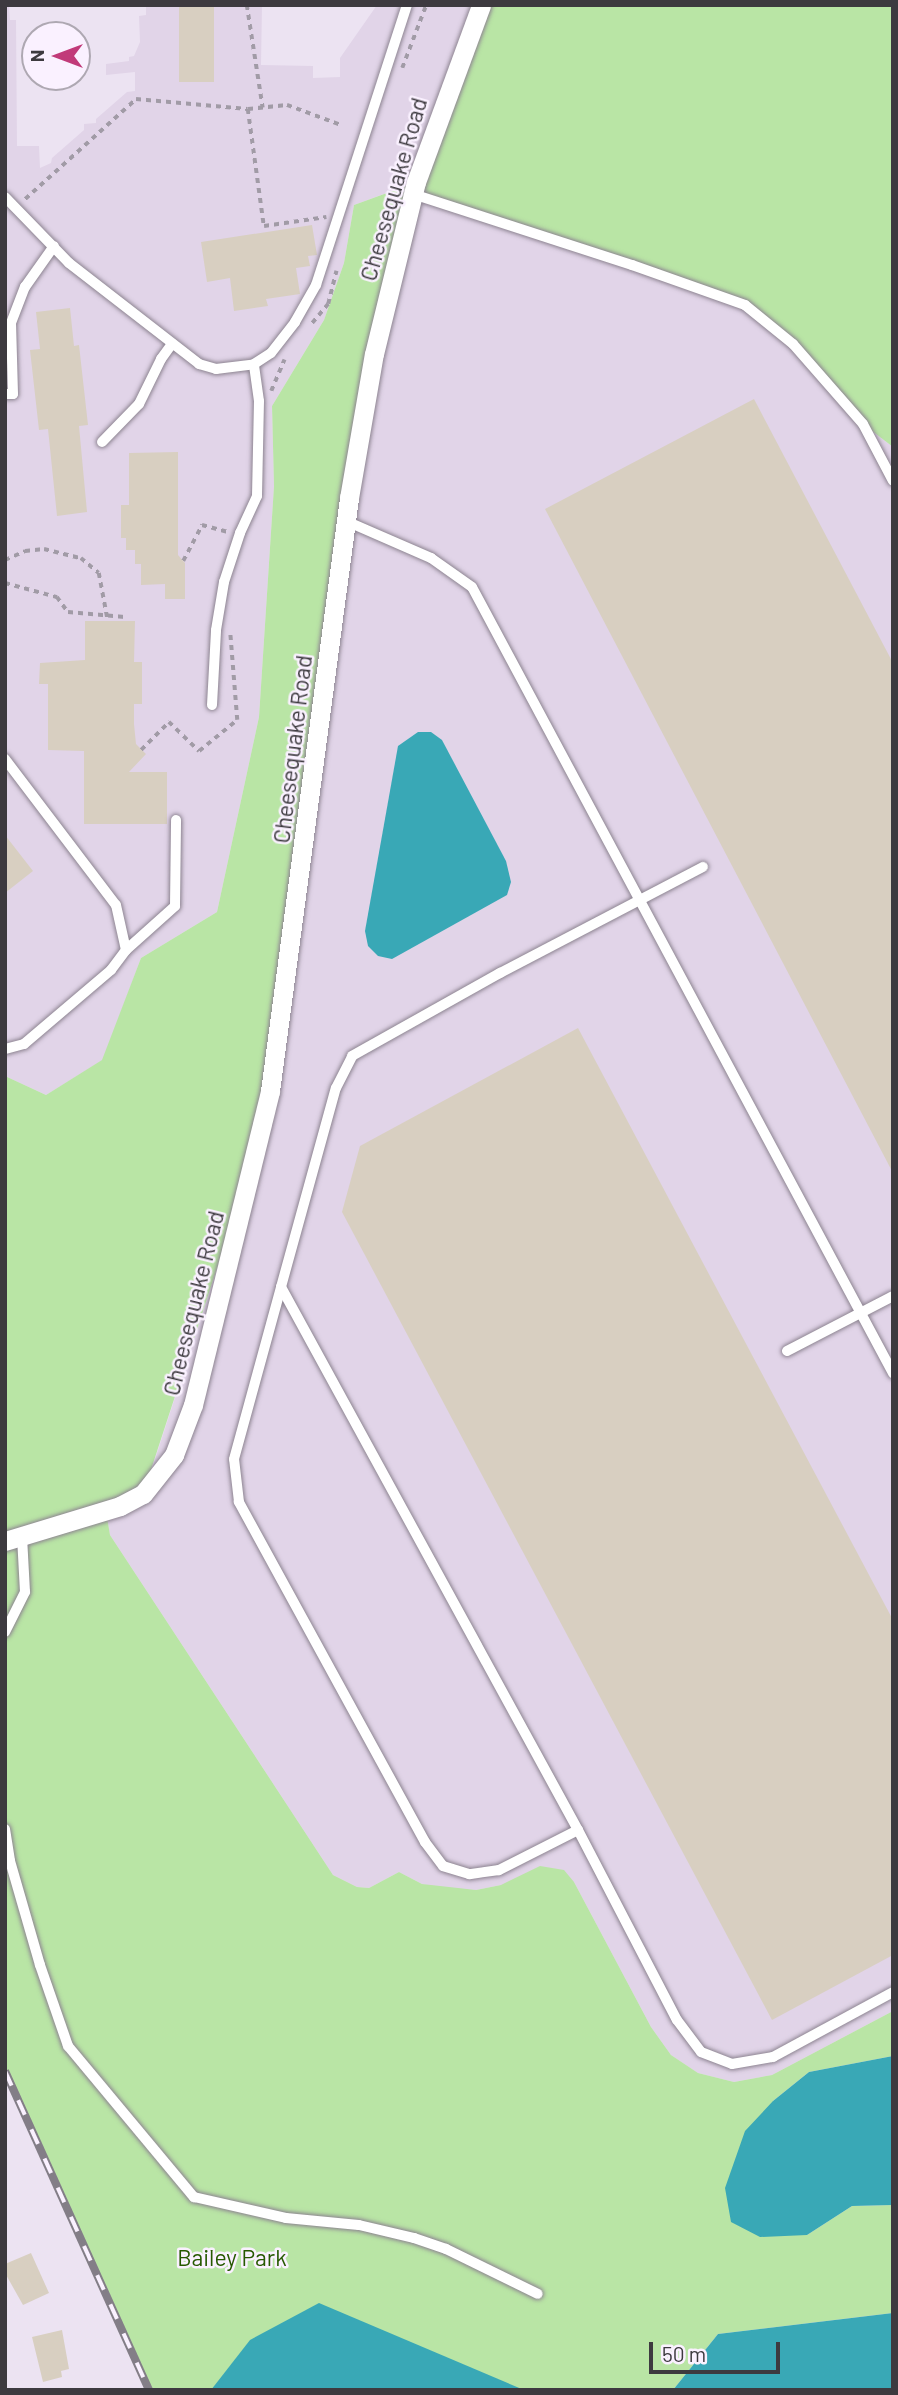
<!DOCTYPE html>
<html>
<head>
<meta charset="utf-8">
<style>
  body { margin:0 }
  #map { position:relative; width:898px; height:2395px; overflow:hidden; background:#ece3f2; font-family:Barlow,sans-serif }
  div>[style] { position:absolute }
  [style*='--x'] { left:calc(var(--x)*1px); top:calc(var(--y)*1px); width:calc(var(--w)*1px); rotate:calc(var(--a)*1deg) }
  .built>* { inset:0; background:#e1d4e8 }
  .green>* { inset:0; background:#b9e5a5 }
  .water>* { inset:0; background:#39a8b6 }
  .building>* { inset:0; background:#d8cfc1; transform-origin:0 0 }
  .path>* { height:3.5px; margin-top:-1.75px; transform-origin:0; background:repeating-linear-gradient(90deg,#a19ba6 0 5px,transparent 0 10px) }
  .roads { filter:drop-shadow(0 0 2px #8d8491) drop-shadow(0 0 2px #8d8491) }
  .lane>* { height:10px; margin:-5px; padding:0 5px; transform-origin:5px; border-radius:5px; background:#fff }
  .street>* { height:19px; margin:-9.5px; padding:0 9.5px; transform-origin:9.5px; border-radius:9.5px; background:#fff }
  .rail>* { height:8px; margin-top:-4px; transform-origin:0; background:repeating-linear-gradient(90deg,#faf1ff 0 16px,#837e87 0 32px); box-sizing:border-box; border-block:2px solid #837e87 }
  span { translate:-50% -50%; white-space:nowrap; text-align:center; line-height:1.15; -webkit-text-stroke:5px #faf1ff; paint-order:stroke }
  .street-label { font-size:23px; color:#3d3a3f }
  .park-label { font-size:23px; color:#265900 }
  .frame { position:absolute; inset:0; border:7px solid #3d3a3f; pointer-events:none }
  .north { position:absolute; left:21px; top:21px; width:70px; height:70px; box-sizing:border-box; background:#faf1ff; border:2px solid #aea8b2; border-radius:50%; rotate:270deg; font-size:19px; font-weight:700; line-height:28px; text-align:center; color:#3d3a3f }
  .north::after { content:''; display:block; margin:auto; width:24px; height:32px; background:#c13a79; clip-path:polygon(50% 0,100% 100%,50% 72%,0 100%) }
  .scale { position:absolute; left:649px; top:2342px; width:131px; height:32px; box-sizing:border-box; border:4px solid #3d3a3f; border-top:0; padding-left:9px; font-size:21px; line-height:24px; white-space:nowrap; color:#3d3a3f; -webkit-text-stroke:5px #faf1ff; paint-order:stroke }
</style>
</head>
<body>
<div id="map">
  <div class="built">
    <i style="clip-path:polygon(5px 5px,9px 5px,10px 20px,16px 20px,17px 146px,39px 146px,40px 168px,51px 163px,52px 158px,84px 130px,84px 124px,96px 123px,96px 119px,127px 92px,135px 91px,135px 72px,106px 75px,106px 64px,129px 61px,129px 57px,134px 56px,140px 42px,139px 16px,146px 15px,146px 5px,262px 5px,261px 65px,313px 66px,313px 78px,340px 77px,340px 58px,377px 5px,481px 5px,416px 182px,354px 205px,344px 263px,324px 320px,272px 406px,274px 486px,259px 717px,217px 912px,141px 958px,103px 1060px,46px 1095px,5px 1076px)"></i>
    <i style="clip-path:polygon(413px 194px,745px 305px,793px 344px,863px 424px,893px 447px,893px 2011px,772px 2075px,734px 2082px,698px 2073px,671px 2055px,651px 2027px,574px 1882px,501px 1885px,476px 1890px,440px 1888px,422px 1884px,399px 1872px,369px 1888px,357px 1887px,333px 1875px,110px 1535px,106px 1511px,144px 1493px,222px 1253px,349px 498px)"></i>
  </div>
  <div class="green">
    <i style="clip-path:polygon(481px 5px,893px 5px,893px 447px,863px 424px,780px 334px,745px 305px,414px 194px,374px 354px,260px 1110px,222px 1253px,143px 1494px,106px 1511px,110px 1535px,333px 1875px,357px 1887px,369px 1888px,399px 1872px,422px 1884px,476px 1890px,501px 1885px,540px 1866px,564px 1870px,574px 1882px,651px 2027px,671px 2055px,698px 2073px,734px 2082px,772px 2075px,893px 2011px,893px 2056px,809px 2072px,773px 2101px,807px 2235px,852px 2206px,893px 2205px,893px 2313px,718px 2334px,673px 2390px,149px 2390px,5px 2071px,5px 1076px,46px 1095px,102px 1060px,141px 958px,217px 912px,259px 717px,274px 486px,272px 406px,324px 320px,344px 263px,354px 205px,417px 182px)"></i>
  </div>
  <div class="water">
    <i style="clip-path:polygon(418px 732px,431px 732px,442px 740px,506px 861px,511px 882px,507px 895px,392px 959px,378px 956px,368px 946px,365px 931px,398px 746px)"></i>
    <i style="clip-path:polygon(893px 2056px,893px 2205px,852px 2206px,807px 2235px,760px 2237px,731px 2222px,725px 2188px,745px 2131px,773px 2101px,809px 2072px)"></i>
    <i style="clip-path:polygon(319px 2303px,524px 2390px,211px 2390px,250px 2340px)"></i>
    <i style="clip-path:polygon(893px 2313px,893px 2390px,673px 2390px,718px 2334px)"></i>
  </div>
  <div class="building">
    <i style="left:179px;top:5px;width:35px;height:77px"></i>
    <i style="clip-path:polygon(312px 225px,317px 255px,308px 256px,310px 266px,296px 268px,300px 294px,266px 299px,268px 306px,234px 311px,230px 278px,207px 282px,201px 242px)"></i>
    <i style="clip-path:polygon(70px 308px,74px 346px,79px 345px,88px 425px,79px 426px,87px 512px,57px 516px,48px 429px,39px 430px,30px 350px,40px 349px,36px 312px)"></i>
    <i style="clip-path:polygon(754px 399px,893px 663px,893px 1173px,545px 509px)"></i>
    <i style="clip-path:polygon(178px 452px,178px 555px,185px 563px,185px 599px,165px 599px,165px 584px,141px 585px,141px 564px,135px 564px,135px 550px,126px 550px,126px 538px,121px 538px,121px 505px,129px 505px,129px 453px)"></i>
    <i style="clip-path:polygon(85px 621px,135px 621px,134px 662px,142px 662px,142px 704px,134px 704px,134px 724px,136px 744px,146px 754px,129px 772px,167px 772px,167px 824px,84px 824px,84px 751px,48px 750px,48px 684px,39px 684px,40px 663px,85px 660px)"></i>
    <i style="clip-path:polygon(5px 835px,33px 871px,5px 893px)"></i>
    <i style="clip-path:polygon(578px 1028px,893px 1620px,893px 1955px,772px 2020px,342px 1212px,360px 1146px)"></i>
    <i style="clip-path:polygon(31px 2253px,49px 2293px,23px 2305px,5px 2273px,5px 2264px)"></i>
    <i style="clip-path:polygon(62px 2330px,69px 2369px,61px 2371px,62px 2377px,43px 2382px,32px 2337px)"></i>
  </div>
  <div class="path">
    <i style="--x:247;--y:5;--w:104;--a:81.2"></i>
    <i style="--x:402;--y:68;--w:67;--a:-69.1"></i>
    <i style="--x:248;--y:109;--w:118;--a:82.2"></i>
    <i style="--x:264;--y:226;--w:63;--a:-8.3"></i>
    <i style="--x:25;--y:199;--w:149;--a:-42"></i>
    <i style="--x:136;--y:99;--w:112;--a:5.1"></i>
    <i style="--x:248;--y:109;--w:39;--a:-6"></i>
    <i style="--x:287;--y:105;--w:58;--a:20.3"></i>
    <i style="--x:312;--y:323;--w:25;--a:-50"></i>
    <i style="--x:328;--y:304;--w:34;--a:-76"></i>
    <i style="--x:271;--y:391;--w:34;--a:-67"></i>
    <i style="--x:5;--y:560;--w:22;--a:-24"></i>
    <i style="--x:25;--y:551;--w:19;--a:-6"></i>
    <i style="--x:44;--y:549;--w:38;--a:14"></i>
    <i style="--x:81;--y:558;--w:23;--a:40"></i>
    <i style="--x:99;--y:573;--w:49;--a:79.4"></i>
    <i style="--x:183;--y:561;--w:41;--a:-62.2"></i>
    <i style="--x:202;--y:525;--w:27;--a:15"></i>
    <i style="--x:5;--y:583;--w:54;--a:15.1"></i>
    <i style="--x:57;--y:597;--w:19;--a:54"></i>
    <i style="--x:68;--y:612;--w:57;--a:5"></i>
    <i style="--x:141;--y:750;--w:40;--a:-45"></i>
    <i style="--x:169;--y:722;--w:42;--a:44"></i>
    <i style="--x:199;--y:751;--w:49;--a:-39.2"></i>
    <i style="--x:237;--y:720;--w:87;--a:-94.6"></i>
  </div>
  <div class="roads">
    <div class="lane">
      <i style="--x:413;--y:194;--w:230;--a:18"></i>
      <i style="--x:632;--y:265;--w:120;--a:19.5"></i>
      <i style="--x:745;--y:305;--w:62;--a:39.1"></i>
      <i style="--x:793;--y:344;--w:106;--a:48.8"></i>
      <i style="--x:863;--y:424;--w:64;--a:62.2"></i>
      <i style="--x:5;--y:197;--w:92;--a:45.9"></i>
      <i style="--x:69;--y:263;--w:165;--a:37.8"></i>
      <i style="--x:199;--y:364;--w:18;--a:16"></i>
      <i style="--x:216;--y:369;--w:38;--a:-7"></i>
      <i style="--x:254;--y:364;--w:20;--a:-33"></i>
      <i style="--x:271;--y:353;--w:39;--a:-52"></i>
      <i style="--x:295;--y:322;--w:43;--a:-60.4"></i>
      <i style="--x:316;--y:285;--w:294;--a:-72"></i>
      <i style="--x:5;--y:394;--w:8;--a:0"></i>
      <i style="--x:13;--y:394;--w:71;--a:-91.6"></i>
      <i style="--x:11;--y:323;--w:39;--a:-69"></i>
      <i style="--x:25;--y:287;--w:50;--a:-54.7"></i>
      <i style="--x:102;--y:442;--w:53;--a:-45.8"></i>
      <i style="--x:139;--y:404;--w:50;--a:-63.9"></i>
      <i style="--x:161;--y:359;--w:19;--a:-54"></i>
      <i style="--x:346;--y:521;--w:93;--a:23.5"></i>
      <i style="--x:431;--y:558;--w:50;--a:35.3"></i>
      <i style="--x:472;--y:587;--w:892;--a:61.83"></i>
      <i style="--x:212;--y:705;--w:75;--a:-86.9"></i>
      <i style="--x:216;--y:630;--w:49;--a:-80.5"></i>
      <i style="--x:224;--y:582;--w:52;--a:-71.9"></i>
      <i style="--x:240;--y:533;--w:41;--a:-65.3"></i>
      <i style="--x:257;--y:496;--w:95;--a:-88.8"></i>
      <i style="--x:259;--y:401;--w:37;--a:-98"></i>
      <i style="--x:5;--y:759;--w:183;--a:52.8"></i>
      <i style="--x:116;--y:905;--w:46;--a:77.5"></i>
      <i style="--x:126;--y:950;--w:25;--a:127"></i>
      <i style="--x:111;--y:970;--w:114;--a:139.6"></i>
      <i style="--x:24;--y:1044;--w:20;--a:165"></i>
      <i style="--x:126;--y:950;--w:66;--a:-41.9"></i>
      <i style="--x:175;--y:906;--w:86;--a:-89.3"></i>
      <i style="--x:281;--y:1287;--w:619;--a:61.32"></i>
      <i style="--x:578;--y:1830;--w:89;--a:153.1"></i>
      <i style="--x:499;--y:1870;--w:30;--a:172"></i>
      <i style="--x:469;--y:1874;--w:27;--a:-163"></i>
      <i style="--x:443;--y:1866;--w:30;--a:-127"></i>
      <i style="--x:425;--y:1842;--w:388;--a:-118.7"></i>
      <i style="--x:239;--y:1502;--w:43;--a:-96.6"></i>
      <i style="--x:234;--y:1459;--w:178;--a:-74.7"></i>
      <i style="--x:281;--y:1287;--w:206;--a:-74.6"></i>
      <i style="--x:336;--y:1088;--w:36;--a:-63"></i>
      <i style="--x:352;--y:1056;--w:170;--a:-29.3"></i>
      <i style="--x:500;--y:973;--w:229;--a:-27.6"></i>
      <i style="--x:787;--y:1351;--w:119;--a:-27.4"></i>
      <i style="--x:5;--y:1632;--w:45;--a:-63.4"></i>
      <i style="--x:25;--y:1592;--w:55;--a:-93.1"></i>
      <i style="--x:5;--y:1829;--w:32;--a:81"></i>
      <i style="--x:10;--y:1861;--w:108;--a:73.9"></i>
      <i style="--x:40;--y:1965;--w:86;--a:70.9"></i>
      <i style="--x:68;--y:2046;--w:197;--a:50.2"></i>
      <i style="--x:194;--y:2197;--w:94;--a:12.9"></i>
      <i style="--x:286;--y:2218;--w:73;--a:5.5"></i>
      <i style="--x:359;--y:2225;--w:57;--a:13.3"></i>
      <i style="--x:414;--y:2238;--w:34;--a:19"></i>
      <i style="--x:446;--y:2249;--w:102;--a:26.1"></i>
      <i style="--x:578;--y:1830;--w:214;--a:62.5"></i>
      <i style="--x:677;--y:2020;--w:40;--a:53"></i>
      <i style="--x:701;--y:2052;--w:33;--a:21"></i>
      <i style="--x:732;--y:2064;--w:42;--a:-9.7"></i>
      <i style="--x:773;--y:2057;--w:136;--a:-28.4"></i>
    </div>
    <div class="street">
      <i style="--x:5;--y:1541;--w:120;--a:-16.9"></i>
      <i style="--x:120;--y:1506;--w:26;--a:-28"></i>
      <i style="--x:143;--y:1494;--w:50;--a:-51.5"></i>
      <i style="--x:174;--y:1455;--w:53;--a:-69.2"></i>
      <i style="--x:193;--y:1405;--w:323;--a:-76.2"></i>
      <i style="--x:270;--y:1091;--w:598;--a:-82.41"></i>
      <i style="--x:349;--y:498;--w:146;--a:-80.2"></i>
      <i style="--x:374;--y:354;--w:177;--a:-76.3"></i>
      <i style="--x:416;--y:182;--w:189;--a:-69.8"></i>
    </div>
  </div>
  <div class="rail">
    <i style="--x:5;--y:2071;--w:350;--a:65.7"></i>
  </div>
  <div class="street-label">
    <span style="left:393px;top:189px;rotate:-74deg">Cheesequake Road</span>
    <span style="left:292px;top:749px;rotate:-83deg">Cheesequake Road</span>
    <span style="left:193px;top:1303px;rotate:-76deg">Cheesequake Road</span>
  </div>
  <div class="park-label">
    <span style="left:232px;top:2257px">Bailey Park</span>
  </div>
  <div class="frame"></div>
  <div class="north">N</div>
  <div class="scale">50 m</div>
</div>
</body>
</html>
